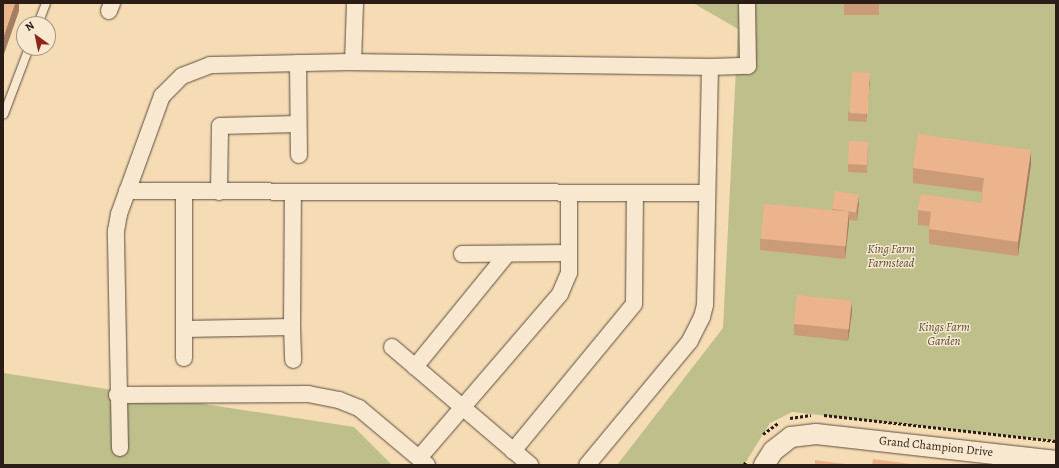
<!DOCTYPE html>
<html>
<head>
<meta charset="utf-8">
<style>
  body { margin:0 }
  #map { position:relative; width:1059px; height:468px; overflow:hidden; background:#f5dcb5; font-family:Alegreya,serif }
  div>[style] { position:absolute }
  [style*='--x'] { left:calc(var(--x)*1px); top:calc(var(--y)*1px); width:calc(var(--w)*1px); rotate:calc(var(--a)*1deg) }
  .green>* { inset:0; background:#bfbf8b }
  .path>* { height:2.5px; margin-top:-1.25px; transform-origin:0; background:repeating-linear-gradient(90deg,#2a1d17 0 3px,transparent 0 5px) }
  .roads { filter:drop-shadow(0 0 1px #5d4d3e) drop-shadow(0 0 1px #5d4d3e) }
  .service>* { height:8px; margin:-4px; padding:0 4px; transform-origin:4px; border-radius:4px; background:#f8e8cf }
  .minor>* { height:16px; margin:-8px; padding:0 8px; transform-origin:8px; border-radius:8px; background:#f8e8cf }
  .tertiary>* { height:20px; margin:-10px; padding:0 10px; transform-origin:10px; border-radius:10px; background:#f8e8cf }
  .wall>* { inset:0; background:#cb9b78; transform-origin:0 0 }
  .shaded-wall>* { inset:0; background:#a57e62 }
  .building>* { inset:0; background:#ecb48c; transform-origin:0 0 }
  span { translate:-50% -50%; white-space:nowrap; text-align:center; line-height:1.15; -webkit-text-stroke:3px #f8e8cf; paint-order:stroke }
  .park-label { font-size:12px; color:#574e3a; font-style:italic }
  .street-label { font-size:12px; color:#2a1d17 }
  .frame { position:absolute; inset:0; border:4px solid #2a1d17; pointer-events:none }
  .north { position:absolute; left:16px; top:16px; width:40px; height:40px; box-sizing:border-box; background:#f8e8cf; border:1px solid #a69785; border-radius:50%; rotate:327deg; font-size:11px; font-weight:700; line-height:16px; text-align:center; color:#2a1d17 }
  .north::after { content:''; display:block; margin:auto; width:14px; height:18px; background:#8f2418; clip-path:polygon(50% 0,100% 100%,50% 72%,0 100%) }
</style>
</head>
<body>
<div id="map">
  <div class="green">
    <i style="clip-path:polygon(693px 3px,1056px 3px,1056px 441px,792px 412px,770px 423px,744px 465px,617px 465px,723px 328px,738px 29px)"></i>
    <i style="clip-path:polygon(3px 373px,354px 427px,392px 465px,3px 465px)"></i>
  </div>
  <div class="path">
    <i style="--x:824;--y:415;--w:233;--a:6.4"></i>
    <i style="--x:790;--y:418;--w:21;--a:-8"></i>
    <i style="--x:763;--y:434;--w:19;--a:-36"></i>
    <i style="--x:744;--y:465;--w:5;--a:-68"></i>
  </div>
  <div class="roads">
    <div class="service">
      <i style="--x:38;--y:24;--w:22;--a:-69"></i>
      <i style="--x:4;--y:114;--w:71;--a:-69.3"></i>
    </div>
    <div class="minor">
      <i style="--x:355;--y:3;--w:59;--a:91.9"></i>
      <i style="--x:353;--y:62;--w:357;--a:0.8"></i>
      <i style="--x:710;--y:67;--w:238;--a:91.2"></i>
      <i style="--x:705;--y:305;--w:12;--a:104"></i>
      <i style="--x:702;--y:317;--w:27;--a:117"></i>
      <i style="--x:690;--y:341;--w:161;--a:129.7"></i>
      <i style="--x:109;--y:11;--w:9;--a:-69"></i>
      <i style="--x:298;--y:63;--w:92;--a:89.4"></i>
      <i style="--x:710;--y:67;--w:38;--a:-2"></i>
      <i style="--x:748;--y:66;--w:63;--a:-90.9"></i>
      <i style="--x:127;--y:191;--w:580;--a:0.2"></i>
      <i style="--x:219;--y:192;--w:66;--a:-89.1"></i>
      <i style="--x:220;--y:126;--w:78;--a:-1.5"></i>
      <i style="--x:462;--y:254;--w:107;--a:-0.5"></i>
      <i style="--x:292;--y:327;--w:33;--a:88"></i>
      <i style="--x:184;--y:329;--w:108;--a:-1.1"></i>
      <i style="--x:292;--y:327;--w:135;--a:-89.6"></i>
      <i style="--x:392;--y:347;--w:182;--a:40.5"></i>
      <i style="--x:184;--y:358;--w:166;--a:-90"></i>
      <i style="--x:415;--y:367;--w:146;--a:-50.8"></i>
      <i style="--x:117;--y:395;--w:191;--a:-0.3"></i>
      <i style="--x:308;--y:394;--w:32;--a:11"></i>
      <i style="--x:339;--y:400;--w:22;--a:22"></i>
      <i style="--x:359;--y:408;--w:89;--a:40"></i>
      <i style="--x:120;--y:448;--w:217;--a:-91.1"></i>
      <i style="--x:116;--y:231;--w:17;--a:-80"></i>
      <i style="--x:119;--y:214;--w:126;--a:-70"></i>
      <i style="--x:162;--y:96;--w:28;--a:-45"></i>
      <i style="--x:182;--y:76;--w:30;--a:-21"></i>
      <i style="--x:210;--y:65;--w:143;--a:-1.2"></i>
      <i style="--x:513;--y:451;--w:190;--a:-50.5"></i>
      <i style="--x:634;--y:304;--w:111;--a:-89.5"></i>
      <i style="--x:419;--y:458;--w:216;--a:-49.3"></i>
      <i style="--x:560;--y:294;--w:23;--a:-67"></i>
      <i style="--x:569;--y:273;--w:80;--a:-90"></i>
    </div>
    <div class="tertiary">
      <i style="--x:764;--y:465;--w:17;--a:-57"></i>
      <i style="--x:773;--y:451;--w:23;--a:-38"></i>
      <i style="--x:791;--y:437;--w:25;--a:-7"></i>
      <i style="--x:816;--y:434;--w:242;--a:6.4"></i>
    </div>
  </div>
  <div class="wall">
    <i style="left:844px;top:3px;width:35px;height:12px"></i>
    <i style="clip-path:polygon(870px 81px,866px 122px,848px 121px,848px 113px)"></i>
    <i style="clip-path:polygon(868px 149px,867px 173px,848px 172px,848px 164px)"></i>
    <i style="clip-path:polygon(1031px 164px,1018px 256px,929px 244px,929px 226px,918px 225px,918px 210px,981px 203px,982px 192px,913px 183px,913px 168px)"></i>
    <i style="clip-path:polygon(859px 203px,857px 221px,849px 220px,845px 259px,760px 250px,760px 239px,832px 211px,832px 209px)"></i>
    <i style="clip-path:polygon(852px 312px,848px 341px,794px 335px,794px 324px)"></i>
  </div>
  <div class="shaded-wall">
    <i style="clip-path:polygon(15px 3px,19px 3px,19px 11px,3px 57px,3px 38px)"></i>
    <i style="clip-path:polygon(870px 73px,870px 81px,866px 122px,866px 114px)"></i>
    <i style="clip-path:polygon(1031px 150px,1031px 164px,1018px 256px,1018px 242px)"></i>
    <i style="clip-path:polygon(859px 195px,859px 203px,857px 221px,857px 213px)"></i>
    <i style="clip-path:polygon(849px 212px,849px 224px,845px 259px,845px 248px)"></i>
    <i style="clip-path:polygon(852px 301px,852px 312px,848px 341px,848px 330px)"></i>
  </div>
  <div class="building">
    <i style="clip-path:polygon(3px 3px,15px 3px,3px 38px)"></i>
    <i style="left:844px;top:3px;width:34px;height:1px"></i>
    <i style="left:852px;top:72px;width:18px;height:41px;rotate:3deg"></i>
    <i style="clip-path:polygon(918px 134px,1031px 150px,1018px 242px,929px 229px,931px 212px,918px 210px,921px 194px,981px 203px,984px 178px,913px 168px)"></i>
    <i style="left:849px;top:141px;width:19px;height:23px;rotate:3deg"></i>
    <i style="left:835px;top:191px;width:24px;height:18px;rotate:9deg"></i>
    <i style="left:764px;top:204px;width:85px;height:35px;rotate:5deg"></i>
    <i style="left:797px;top:295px;width:55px;height:29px;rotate:6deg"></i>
    <i style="clip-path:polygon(873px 459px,919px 465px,872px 465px)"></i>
    <i style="clip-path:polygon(815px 460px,845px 464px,845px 465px,815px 465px)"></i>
  </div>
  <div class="park-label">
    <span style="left:891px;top:257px">King Farm<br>Farmstead</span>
    <span style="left:944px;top:335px">Kings Farm<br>Garden</span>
  </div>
  <div class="street-label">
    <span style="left:936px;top:447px;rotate:6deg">Grand Champion Drive</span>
  </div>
  <div class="frame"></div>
  <div class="north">N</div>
</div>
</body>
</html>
